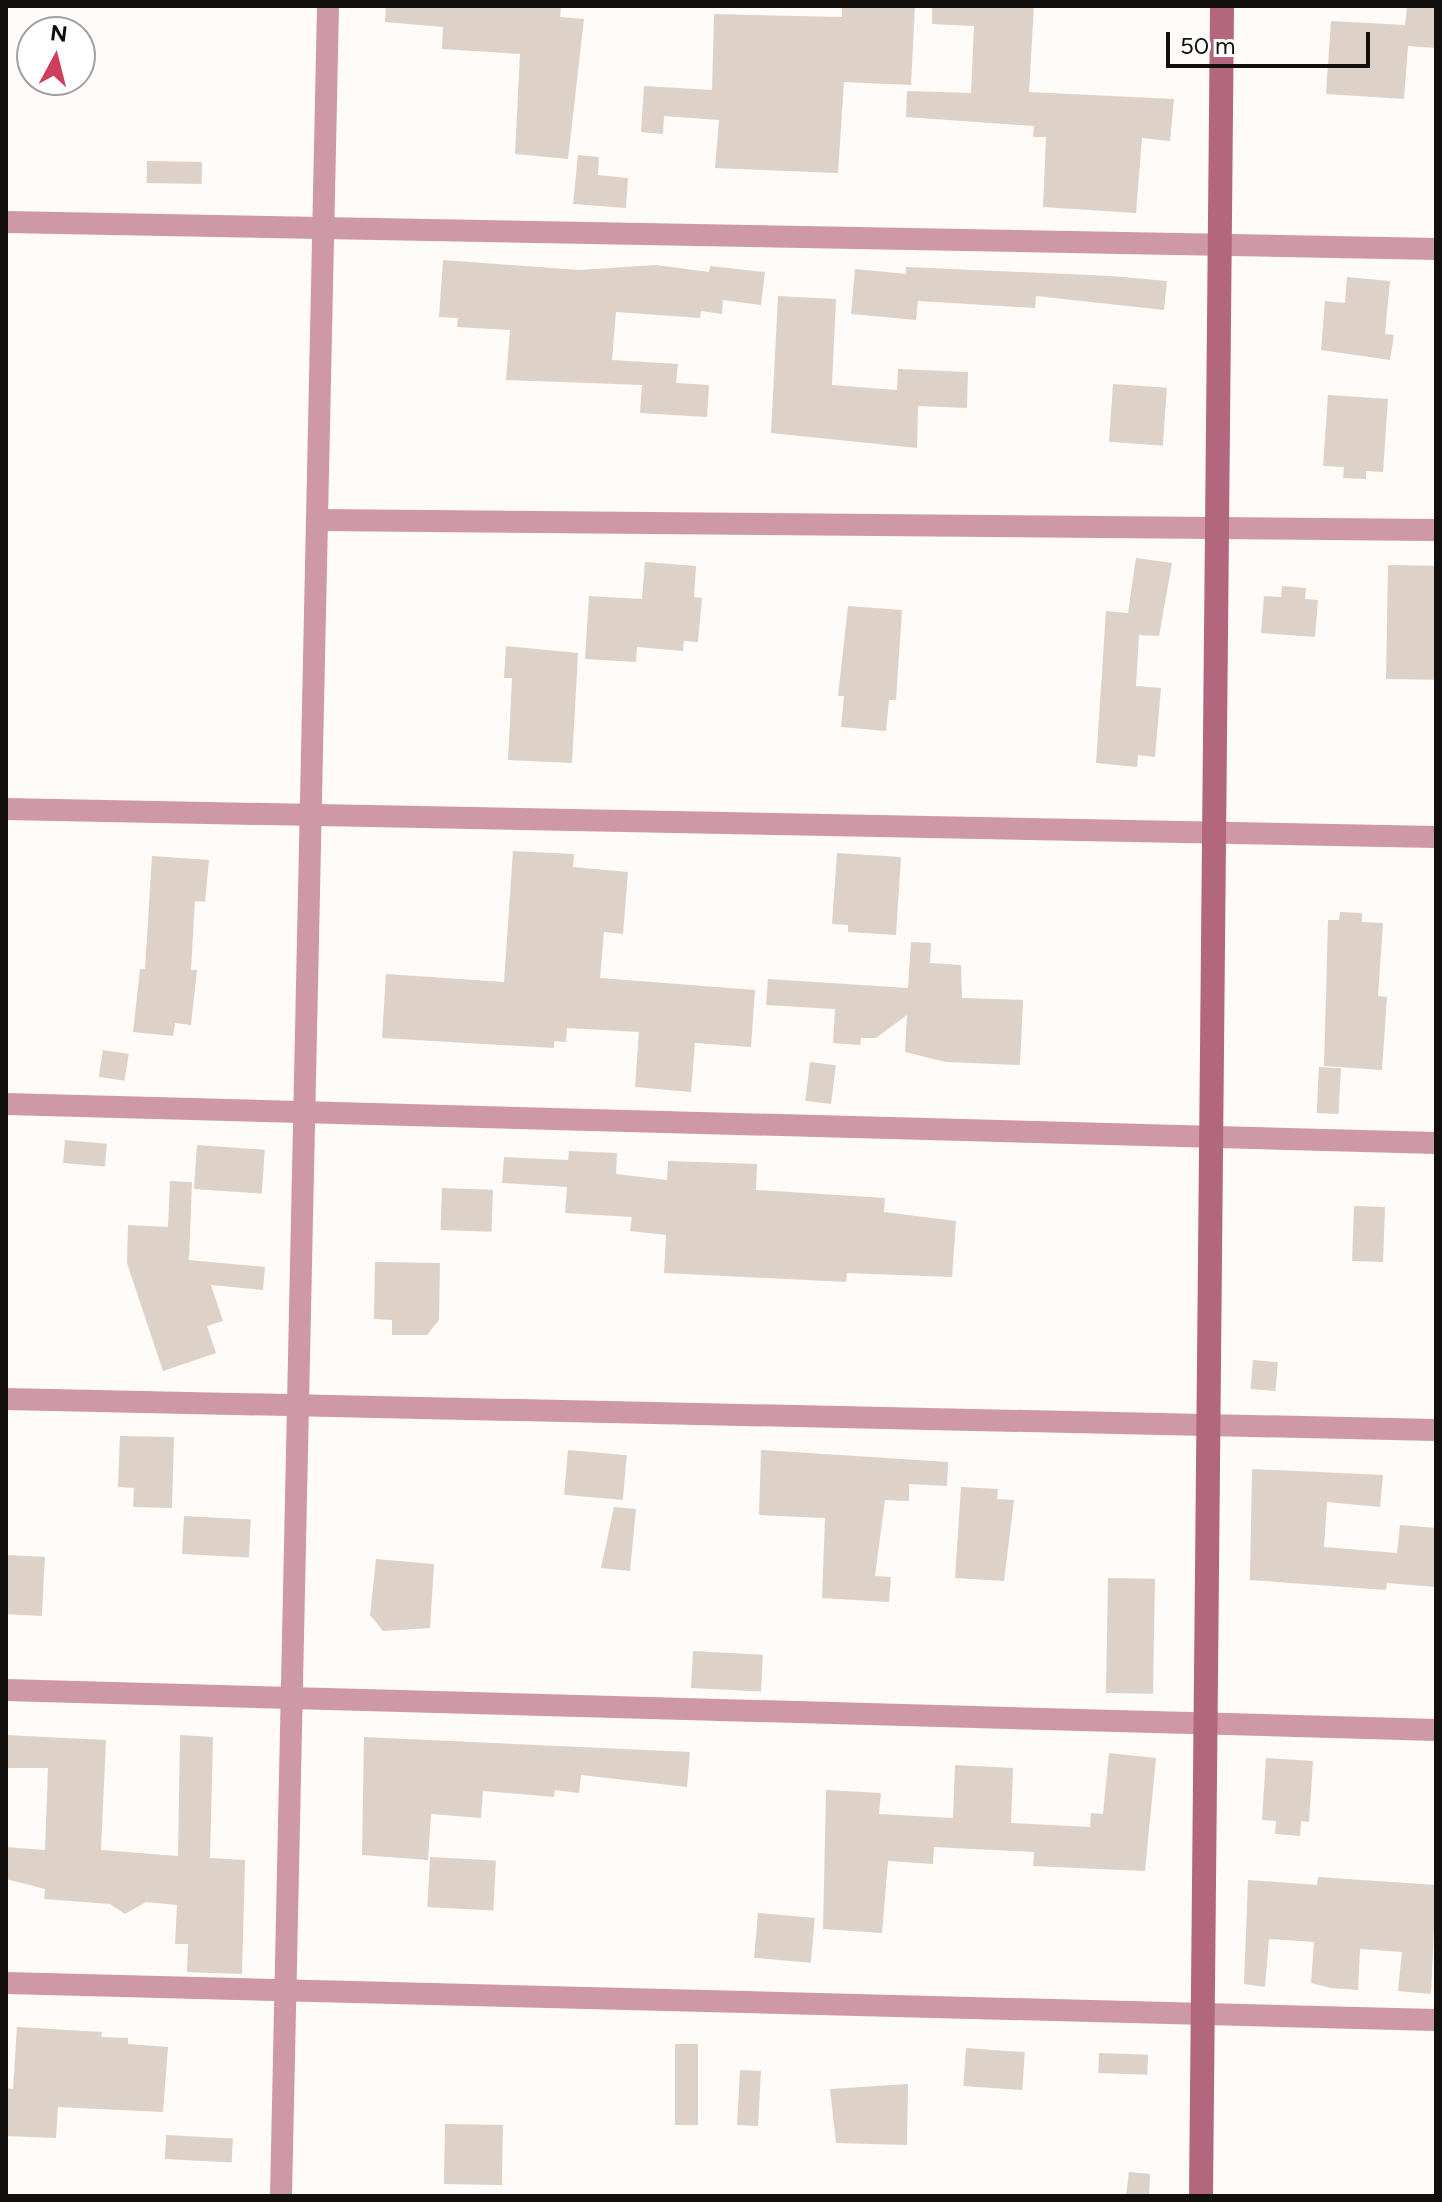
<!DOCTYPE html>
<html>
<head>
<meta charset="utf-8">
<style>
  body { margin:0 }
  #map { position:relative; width:1442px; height:2202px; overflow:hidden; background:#fefbf9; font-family:Figtree,sans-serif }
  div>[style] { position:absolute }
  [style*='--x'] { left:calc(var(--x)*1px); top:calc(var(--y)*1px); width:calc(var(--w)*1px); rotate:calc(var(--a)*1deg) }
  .building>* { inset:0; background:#ded1c7; transform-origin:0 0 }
  .minor>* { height:22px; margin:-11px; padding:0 11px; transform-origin:11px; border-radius:11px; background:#ce98a7 }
  .secondary>* { height:24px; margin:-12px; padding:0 12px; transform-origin:12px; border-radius:12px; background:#b3677e }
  span { translate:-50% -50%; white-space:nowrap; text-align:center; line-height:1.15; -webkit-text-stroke:7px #fff; paint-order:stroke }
  .frame { position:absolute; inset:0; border:8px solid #130f0c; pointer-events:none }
  .north { position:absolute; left:16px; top:16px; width:80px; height:80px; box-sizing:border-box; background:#fff; border:2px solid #a19f9e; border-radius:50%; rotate:7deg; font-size:22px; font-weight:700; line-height:32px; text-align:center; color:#130f0c }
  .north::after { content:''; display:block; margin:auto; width:28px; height:36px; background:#cf3f5d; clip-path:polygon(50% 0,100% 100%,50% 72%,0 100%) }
  .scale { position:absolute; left:1166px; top:32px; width:204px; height:36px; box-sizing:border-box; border:4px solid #130f0c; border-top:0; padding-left:10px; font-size:24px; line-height:28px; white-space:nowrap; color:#130f0c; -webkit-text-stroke:6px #fff; paint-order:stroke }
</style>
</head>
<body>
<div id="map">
  <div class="building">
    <i style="clip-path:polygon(386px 6px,561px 6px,560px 17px,584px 19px,568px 159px,515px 154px,520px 54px,442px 49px,443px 27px,385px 22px)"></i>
    <i style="clip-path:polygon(842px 6px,915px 6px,911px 85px,844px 82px,838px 173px,715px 168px,719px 120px,664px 116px,663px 134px,641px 132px,644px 86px,712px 90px,714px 14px,842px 17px)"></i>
    <i style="clip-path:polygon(932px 6px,1034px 6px,1029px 92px,1174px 99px,1170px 141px,1142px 138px,1136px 213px,1043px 207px,1046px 137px,1033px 137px,1034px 126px,906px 117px,907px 91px,971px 93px,974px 26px,932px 24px)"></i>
    <i style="clip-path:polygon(1407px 6px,1436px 6px,1436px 48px,1408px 46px,1404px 99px,1326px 94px,1331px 21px,1405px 25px)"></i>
    <i style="clip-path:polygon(578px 155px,599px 157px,598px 175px,628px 178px,626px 208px,573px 204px)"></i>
    <i style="left:147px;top:161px;width:55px;height:22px;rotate:1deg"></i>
    <i style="clip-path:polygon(443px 260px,579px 270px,656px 265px,709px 272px,710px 266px,765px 272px,761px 305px,723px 300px,722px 314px,701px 311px,700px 318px,616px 312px,612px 360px,678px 364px,676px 383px,709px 385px,707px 417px,640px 413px,642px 385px,506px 380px,510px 330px,457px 327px,458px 318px,439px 317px)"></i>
    <i style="clip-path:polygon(906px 267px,1112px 276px,1167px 281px,1164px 310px,1036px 296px,1035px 308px,918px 301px,916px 320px,851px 314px,855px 269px,906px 274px)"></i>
    <i style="clip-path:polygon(1347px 277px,1390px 281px,1385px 334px,1394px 335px,1390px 360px,1321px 350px,1325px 301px,1345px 303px)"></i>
    <i style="clip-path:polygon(778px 296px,836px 299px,832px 385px,897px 390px,898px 369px,968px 372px,967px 408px,918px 406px,917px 448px,771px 433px)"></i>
    <i style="left:1113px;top:384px;width:54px;height:58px;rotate:4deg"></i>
    <i style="clip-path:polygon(1328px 395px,1388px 399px,1383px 472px,1366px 471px,1366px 479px,1343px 478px,1344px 467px,1323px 466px)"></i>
    <i style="clip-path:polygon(1136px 558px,1172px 563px,1159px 636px,1139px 635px,1136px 686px,1161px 688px,1155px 757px,1138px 755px,1137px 767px,1096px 763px,1106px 611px,1128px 613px)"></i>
    <i style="clip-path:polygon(645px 562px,696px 566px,694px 597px,702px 598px,698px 642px,684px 641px,683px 651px,637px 647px,636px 662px,585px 659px,589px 596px,642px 599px)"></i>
    <i style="left:1388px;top:565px;width:48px;height:114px;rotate:1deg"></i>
    <i style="clip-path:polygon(1282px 586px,1306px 588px,1305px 599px,1318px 600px,1315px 637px,1261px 633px,1264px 596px,1281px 597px)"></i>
    <i style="clip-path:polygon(848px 606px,902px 610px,896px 700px,889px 700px,886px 731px,841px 727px,844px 696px,838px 696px)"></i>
    <i style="clip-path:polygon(506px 646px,578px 653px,572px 763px,508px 760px,512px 678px,504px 678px)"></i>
    <i style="clip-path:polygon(513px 851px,574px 854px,573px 867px,628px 872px,623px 934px,604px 932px,600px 978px,755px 990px,751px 1047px,695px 1043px,691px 1092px,635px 1087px,639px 1032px,567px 1028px,566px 1042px,554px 1041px,554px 1048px,382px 1038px,386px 974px,504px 982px)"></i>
    <i style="clip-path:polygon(837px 853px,901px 857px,896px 935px,848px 932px,848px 925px,832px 924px)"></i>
    <i style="clip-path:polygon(152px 856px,209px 860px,205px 902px,195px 901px,191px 970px,197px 970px,191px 1025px,175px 1023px,173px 1036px,133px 1032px,140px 969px,145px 969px)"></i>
    <i style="clip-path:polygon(1340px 912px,1362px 913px,1362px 922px,1383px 923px,1378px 996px,1387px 997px,1382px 1070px,1324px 1066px,1328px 920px,1339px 920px)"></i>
    <i style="clip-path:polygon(911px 942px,931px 943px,930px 963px,961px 965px,962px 998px,1023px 1000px,1020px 1065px,946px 1062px,905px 1052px,907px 1015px,876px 1038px,861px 1038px,860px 1045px,833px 1043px,835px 1009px,766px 1005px,768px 979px,908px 988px)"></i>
    <i style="left:103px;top:1050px;width:26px;height:27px;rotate:9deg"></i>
    <i style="left:810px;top:1062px;width:26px;height:39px;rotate:7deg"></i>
    <i style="left:1319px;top:1067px;width:22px;height:46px;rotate:3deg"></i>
    <i style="left:65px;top:1140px;width:42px;height:23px;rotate:5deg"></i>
    <i style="left:197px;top:1145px;width:68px;height:44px;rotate:4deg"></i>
    <i style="clip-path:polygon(569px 1151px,617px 1153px,616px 1174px,667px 1180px,668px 1161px,757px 1164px,756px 1190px,885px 1198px,884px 1212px,956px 1221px,952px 1277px,847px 1273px,846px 1282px,664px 1273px,666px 1235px,630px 1231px,632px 1217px,565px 1213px,567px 1187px,502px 1183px,504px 1157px,568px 1160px)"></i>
    <i style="clip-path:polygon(170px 1181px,192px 1182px,189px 1260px,265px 1267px,263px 1290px,211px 1285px,223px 1321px,207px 1326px,216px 1353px,163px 1371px,127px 1263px,128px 1225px,168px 1227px)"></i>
    <i style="left:442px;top:1188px;width:51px;height:42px;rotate:2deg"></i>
    <i style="left:1354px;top:1206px;width:31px;height:55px;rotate:2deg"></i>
    <i style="clip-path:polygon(375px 1262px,440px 1263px,439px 1320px,427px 1335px,392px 1335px,392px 1320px,374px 1319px)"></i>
    <i style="left:1253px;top:1360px;width:25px;height:29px;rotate:5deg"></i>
    <i style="clip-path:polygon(120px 1436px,174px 1437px,172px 1508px,133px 1507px,134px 1488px,118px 1487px)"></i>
    <i style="left:568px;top:1450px;width:59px;height:45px;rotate:5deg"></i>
    <i style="clip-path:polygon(761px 1450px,948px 1462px,947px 1486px,909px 1484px,909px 1501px,885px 1500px,875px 1576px,891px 1577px,889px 1602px,822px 1598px,825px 1518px,759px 1515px)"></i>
    <i style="clip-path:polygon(1252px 1469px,1383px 1475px,1380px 1507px,1327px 1502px,1324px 1547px,1397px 1553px,1400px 1525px,1436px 1528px,1436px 1587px,1387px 1583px,1386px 1590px,1250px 1580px)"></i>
    <i style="clip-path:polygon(961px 1487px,998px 1489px,997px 1499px,1014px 1500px,1004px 1581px,955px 1578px)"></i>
    <i style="clip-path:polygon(614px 1507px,636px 1509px,630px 1571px,601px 1568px)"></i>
    <i style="left:184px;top:1516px;width:67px;height:38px;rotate:3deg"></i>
    <i style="left:6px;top:1555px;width:39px;height:59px;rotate:3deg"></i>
    <i style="clip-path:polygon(376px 1559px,434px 1564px,430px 1628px,383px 1631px,370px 1615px)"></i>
    <i style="left:1108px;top:1578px;width:47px;height:115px;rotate:1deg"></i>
    <i style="left:693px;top:1651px;width:70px;height:37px;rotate:3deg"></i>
    <i style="clip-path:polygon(6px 1735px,106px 1740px,101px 1850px,178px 1856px,180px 1735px,213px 1737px,210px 1858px,245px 1860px,242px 1974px,187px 1972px,188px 1944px,175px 1944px,177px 1905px,146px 1902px,125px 1914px,110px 1904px,44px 1899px,45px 1889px,6px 1879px,6px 1847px,45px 1850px,48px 1768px,6px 1768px)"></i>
    <i style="clip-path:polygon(364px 1737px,690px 1752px,687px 1787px,581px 1775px,579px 1793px,555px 1790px,554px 1797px,483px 1791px,481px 1818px,431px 1814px,428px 1860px,362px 1855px)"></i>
    <i style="clip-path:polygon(1109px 1753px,1156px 1758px,1145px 1871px,1033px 1866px,1034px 1852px,934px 1847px,933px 1864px,888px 1861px,882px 1933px,823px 1929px,826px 1790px,881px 1793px,879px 1814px,953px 1818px,955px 1765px,1013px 1768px,1011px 1823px,1090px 1827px,1091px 1813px,1103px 1814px)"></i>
    <i style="clip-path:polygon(1266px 1758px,1313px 1761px,1309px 1822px,1301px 1821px,1300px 1836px,1275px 1834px,1276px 1821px,1262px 1820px)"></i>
    <i style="left:430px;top:1857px;width:66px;height:50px;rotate:3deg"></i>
    <i style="clip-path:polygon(1318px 1877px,1436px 1885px,1431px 1994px,1398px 1991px,1402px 1952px,1360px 1949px,1358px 1990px,1331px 1988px,1311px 1983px,1314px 1942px,1269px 1939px,1265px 1987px,1244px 1984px,1248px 1880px,1317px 1885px)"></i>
    <i style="left:758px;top:1913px;width:57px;height:45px;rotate:5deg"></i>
    <i style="clip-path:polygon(17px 2027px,102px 2032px,101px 2037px,128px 2038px,128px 2044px,168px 2047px,163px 2112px,58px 2107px,56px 2138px,6px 2136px,6px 2088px,13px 2089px)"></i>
    <i style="left:675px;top:2044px;width:23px;height:81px"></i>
    <i style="left:966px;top:2048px;width:59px;height:38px;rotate:4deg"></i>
    <i style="left:1099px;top:2053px;width:49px;height:20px;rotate:2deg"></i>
    <i style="left:740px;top:2070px;width:21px;height:55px;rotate:3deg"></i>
    <i style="clip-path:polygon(908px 2084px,907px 2145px,836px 2143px,830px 2089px)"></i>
    <i style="left:445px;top:2124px;width:58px;height:60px;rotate:1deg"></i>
    <i style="left:166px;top:2135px;width:67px;height:24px;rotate:3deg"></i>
    <i style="clip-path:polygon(1129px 2172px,1150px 2174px,1149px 2196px,1126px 2196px)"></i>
  </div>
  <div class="minor">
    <i style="--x:6;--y:222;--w:1430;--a:1.08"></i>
    <i style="--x:317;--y:520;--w:1119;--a:0.51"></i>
    <i style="--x:6;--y:809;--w:1430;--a:1.12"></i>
    <i style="--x:6;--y:1104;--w:1431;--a:1.56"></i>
    <i style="--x:6;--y:1399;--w:1430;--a:1.24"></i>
    <i style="--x:6;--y:1690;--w:1431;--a:1.6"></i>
    <i style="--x:6;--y:1983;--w:1430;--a:1.48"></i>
    <i style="--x:281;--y:2196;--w:2191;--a:-88.77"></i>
  </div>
  <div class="secondary">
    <i style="--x:1201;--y:2196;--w:2190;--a:-89.45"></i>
  </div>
  <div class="frame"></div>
  <div class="north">N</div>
  <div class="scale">50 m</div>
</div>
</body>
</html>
